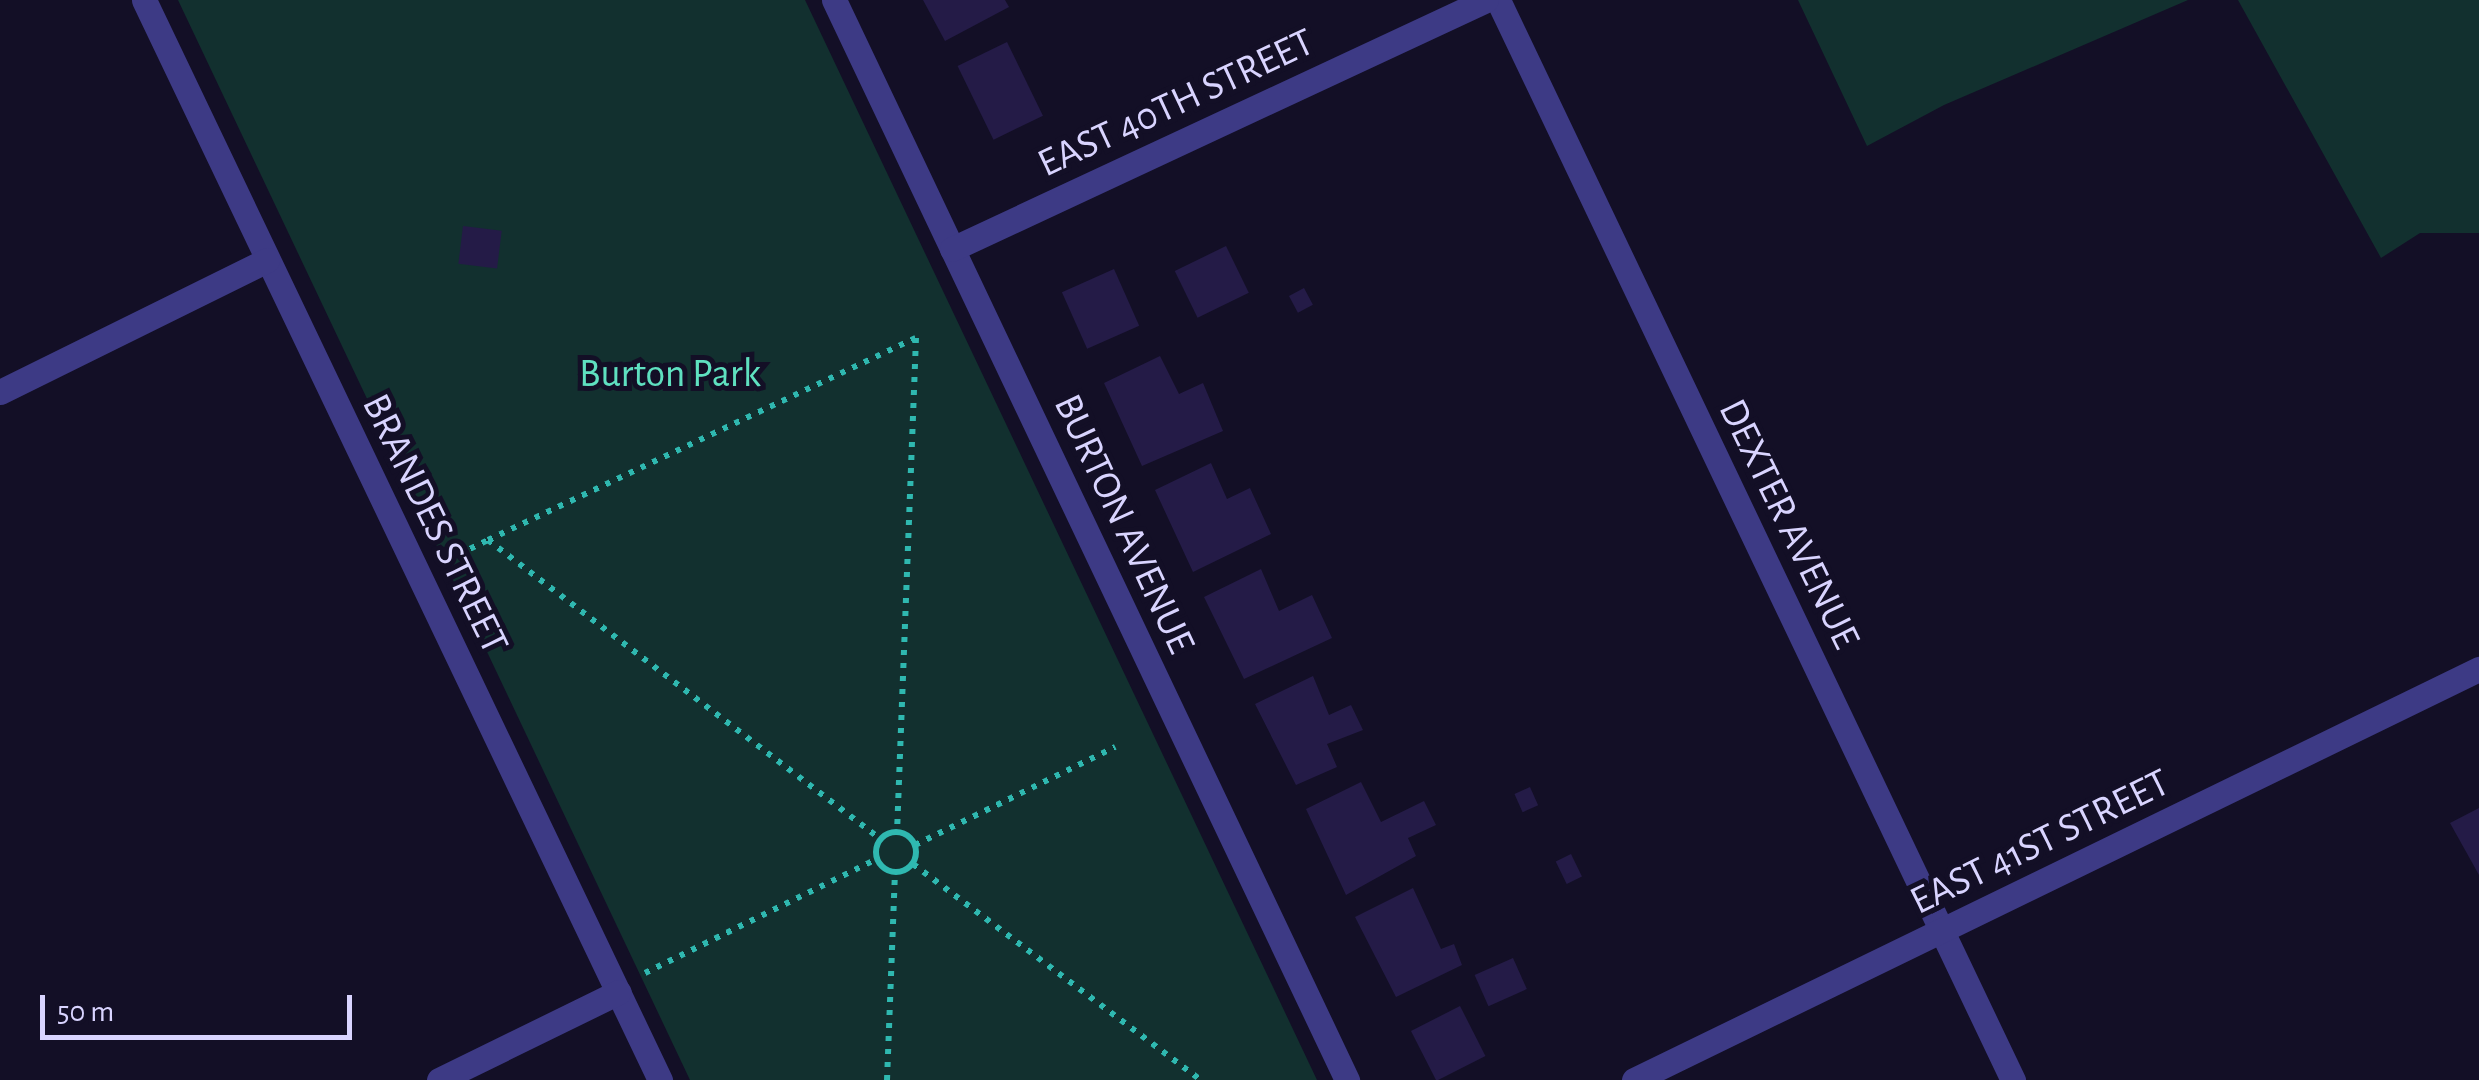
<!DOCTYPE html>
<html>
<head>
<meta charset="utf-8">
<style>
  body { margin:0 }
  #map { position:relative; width:2479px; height:1080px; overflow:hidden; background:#130f26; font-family:"Alegreya Sans",sans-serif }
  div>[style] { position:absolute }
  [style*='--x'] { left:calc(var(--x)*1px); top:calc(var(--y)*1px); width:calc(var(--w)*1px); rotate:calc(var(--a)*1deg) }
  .green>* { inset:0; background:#12302f }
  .building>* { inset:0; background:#241b47; transform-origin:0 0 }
  .path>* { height:6px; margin-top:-3px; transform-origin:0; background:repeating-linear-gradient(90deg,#2fb8b0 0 5px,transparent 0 13px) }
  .path>.ring { margin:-3px; padding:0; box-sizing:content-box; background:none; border:6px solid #2fb8b0; border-radius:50% }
  .minor>* { height:25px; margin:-12.5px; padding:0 12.5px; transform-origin:12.5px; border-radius:12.5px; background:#3d3a85 }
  span { translate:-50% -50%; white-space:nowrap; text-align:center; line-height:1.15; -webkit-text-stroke:10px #130f26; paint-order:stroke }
  .street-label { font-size:40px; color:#d9d4ff }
  .park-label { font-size:40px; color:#5fe0c0 }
  .scale { position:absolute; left:40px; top:995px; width:312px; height:45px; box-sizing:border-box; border:5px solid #d9d4ff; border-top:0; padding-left:12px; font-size:30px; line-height:35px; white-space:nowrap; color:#d9d4ff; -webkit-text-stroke:8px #130f26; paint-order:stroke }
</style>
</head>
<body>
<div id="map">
  <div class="green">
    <i style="clip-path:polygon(178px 0,805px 0,1317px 1080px,690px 1080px)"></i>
    <i style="clip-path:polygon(1798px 0,2188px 0,1944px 105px,1867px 146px)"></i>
    <i style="clip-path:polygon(2238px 0,2479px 0,2479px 233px,2420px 233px,2381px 258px)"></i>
  </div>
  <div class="building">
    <i style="clip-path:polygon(923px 0,1005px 0,1009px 7px,945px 41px)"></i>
    <i style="left:1007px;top:42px;width:82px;height:55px;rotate:64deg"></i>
    <i style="left:463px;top:226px;width:39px;height:38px;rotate:7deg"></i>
    <i style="left:1226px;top:246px;width:52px;height:57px;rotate:64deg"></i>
    <i style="left:1114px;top:269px;width:62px;height:57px;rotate:66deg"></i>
    <i style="left:1304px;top:288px;width:19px;height:17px;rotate:62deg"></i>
    <i style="clip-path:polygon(1160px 356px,1179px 394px,1203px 383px,1223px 431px,1142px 466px,1104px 383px)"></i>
    <i style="clip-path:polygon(1211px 463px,1227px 499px,1250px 488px,1271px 534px,1193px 572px,1155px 490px)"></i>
    <i style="clip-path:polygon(1261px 569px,1279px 611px,1312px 595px,1332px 638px,1244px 679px,1204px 597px)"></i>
    <i style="clip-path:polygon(1313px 676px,1329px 715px,1351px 705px,1363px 730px,1327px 744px,1337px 767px,1296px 785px,1255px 704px)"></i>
    <i style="clip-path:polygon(1361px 782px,1381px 822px,1424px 801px,1436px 825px,1408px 838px,1416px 856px,1346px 895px,1306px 809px)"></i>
    <i style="left:1530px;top:787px;width:20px;height:17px;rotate:66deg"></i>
    <i style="clip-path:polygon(2479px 808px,2479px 875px,2450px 823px)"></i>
    <i style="left:1571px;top:854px;width:25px;height:17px;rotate:64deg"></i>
    <i style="clip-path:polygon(1413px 888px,1441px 949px,1454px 944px,1462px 965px,1396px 997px,1355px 917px)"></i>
    <i style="left:1513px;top:958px;width:34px;height:42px;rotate:66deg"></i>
    <i style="left:1460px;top:1006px;width:56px;height:55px;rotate:63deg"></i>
  </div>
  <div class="path">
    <i style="--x:488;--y:540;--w:473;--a:-25.3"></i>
    <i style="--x:916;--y:338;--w:493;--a:92.2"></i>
    <i style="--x:447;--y:560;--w:46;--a:-26"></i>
    <i style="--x:488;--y:540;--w:494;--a:37.3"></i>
    <i class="ring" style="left:876px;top:832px;width:34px;height:34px"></i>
    <i style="--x:915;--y:845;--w:223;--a:-26.1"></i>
    <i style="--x:913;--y:864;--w:360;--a:36.9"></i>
    <i style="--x:645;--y:973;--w:258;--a:-26.2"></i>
    <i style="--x:887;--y:1080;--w:208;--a:-87.8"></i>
  </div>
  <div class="minor">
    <i style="--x:144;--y:0;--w:1197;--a:64.46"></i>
    <i style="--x:834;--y:0;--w:1196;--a:64.59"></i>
    <i style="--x:1498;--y:0;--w:1197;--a:64.51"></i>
    <i style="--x:952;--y:249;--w:589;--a:-25"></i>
    <i style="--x:0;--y:392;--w:298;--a:-26.3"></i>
    <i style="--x:439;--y:1080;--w:200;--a:-26.1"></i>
    <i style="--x:1634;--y:1080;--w:940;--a:-25.94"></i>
  </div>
  <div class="street-label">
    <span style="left:1176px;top:103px;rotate:-25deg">EAST 40TH STREET</span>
    <span style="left:435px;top:524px;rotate:64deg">BRANDES STREET</span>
    <span style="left:1124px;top:524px;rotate:65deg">BURTON AVENUE</span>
    <span style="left:1789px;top:524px;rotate:64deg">DEXTER AVENUE</span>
    <span style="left:2040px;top:842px;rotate:-26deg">EAST 41ST STREET</span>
  </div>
  <div class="park-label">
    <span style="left:670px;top:374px">Burton Park</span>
  </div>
  <div class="scale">50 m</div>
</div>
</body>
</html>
